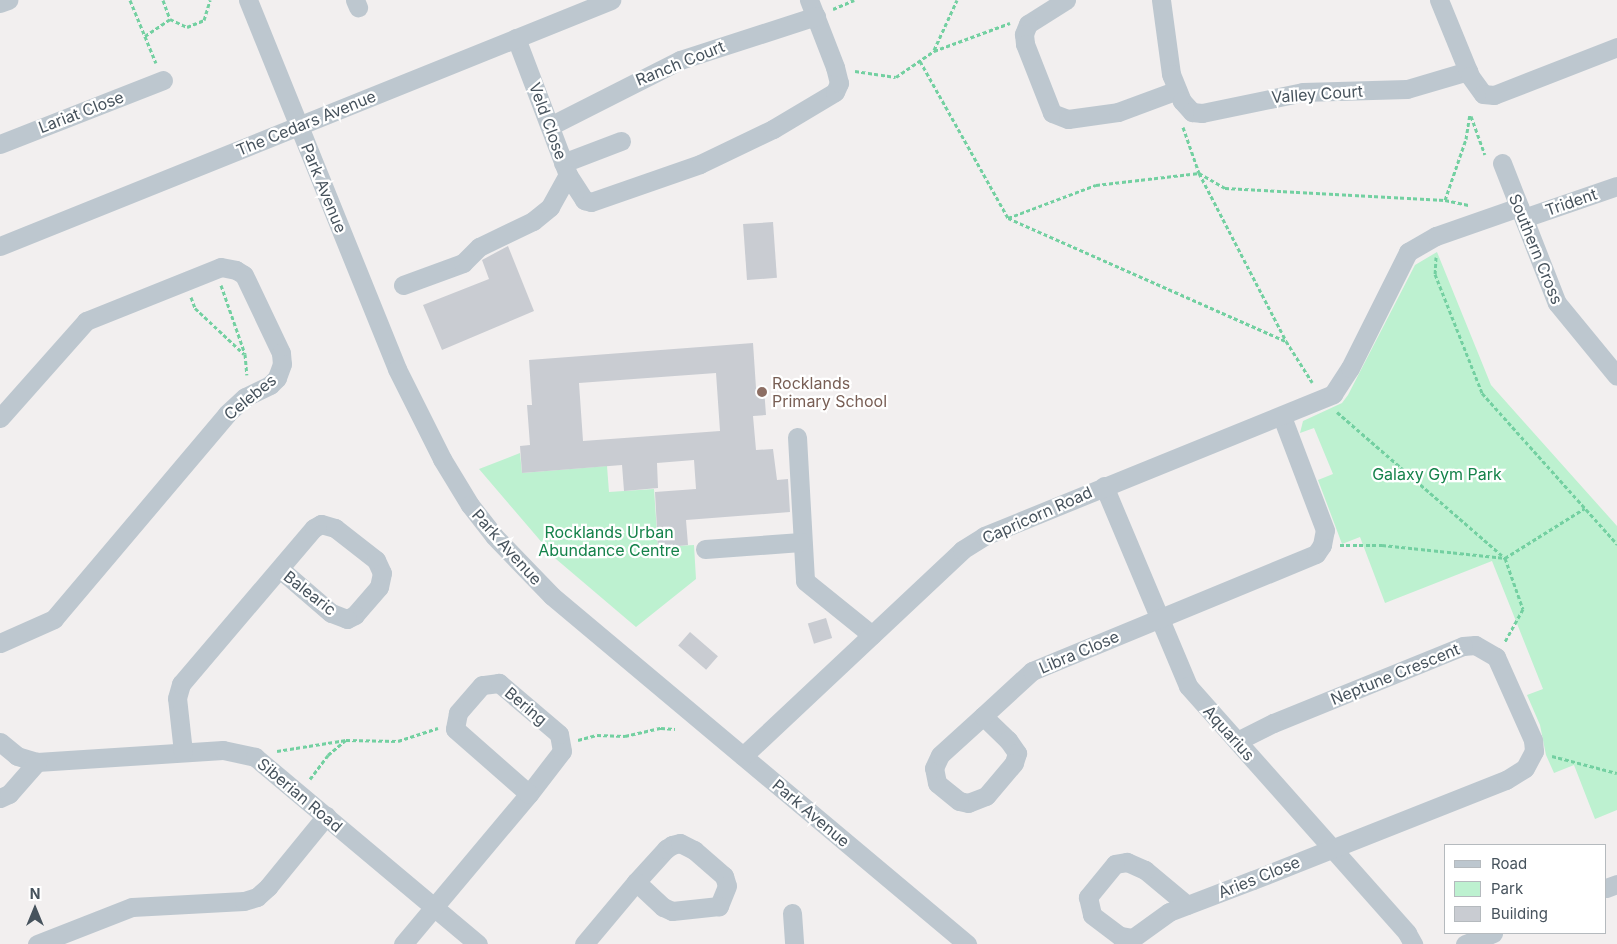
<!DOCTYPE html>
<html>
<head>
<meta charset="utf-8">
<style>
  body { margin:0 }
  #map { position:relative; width:1617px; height:944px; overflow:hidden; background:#f2efef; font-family:Inter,sans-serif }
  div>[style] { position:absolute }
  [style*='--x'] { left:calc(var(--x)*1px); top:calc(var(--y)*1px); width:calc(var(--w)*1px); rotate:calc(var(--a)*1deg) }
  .green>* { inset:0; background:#bdf1d0 }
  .building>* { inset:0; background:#c9ccd2; transform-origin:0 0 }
  .path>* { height:3px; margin-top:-1.5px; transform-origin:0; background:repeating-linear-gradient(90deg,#73d0a1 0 4px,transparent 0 6.5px) }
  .minor>* { height:19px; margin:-9.5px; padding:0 9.5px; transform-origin:9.5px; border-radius:9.5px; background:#bdc7cf }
  .dots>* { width:14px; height:14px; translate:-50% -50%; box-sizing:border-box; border:2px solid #fff; border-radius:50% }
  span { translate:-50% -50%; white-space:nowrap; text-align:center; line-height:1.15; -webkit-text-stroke:4.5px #fff; paint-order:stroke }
  .street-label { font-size:16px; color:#47535d }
  .education-label { font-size:16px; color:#785e54 }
  .left { translate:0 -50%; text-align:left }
  .park-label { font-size:16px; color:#14824a }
  .legend { position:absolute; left:1444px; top:844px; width:162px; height:90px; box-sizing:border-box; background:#fff; border:1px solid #b5babe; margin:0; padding:6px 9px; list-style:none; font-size:15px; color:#47535d }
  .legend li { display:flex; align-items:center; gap:10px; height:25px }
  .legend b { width:25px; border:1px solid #b5babe }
  .north { position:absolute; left:10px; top:884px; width:50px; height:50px; -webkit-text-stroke:4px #fff; paint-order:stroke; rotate:0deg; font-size:14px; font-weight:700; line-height:20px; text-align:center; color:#47535d }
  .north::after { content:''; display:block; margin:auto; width:18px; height:22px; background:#47535d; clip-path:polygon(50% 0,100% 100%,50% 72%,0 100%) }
</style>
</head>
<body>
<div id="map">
  <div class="green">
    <i style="clip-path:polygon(1437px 252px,1491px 385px,1617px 526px,1617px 810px,1595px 819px,1574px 765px,1554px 773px,1546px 755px,1540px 725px,1527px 695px,1543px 689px,1492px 561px,1385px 603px,1360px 537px,1342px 544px,1318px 480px,1333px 474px,1314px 428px,1300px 433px,1303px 421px,1342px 403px,1348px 395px,1415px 265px)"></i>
    <i style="clip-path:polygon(520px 453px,522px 473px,607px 466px,609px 492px,654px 489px,658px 547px,694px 545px,696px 579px,636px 627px,556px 559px,479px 469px)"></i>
  </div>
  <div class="building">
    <i style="left:773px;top:222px;width:56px;height:30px;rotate:86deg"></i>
    <i style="clip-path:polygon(508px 246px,534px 311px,442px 350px,423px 305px,489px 279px,482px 260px)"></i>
    <i style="clip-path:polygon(evenodd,753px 343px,756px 388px,764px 388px,766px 415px,753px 416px,756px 450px,773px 449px,777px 480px,788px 479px,790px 512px,686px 520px,688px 545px,658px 548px,655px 492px,696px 489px,694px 460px,657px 463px,658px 488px,624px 491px,622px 465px,522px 473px,520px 446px,530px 445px,527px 405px,532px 405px,529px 360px,753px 343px,716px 373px,720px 431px,583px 441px,579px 383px,716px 373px)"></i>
    <i style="left:826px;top:618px;width:21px;height:19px;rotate:73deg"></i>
    <i style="left:690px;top:632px;width:37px;height:18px;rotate:41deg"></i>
  </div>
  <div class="path">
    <i style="--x:130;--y:0;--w:68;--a:67.6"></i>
    <i style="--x:163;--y:0;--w:20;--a:70"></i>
    <i style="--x:170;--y:19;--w:19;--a:25"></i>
    <i style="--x:187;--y:27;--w:18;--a:-22"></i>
    <i style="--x:204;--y:20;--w:21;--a:-73"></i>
    <i style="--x:833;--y:9;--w:23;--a:-23"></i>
    <i style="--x:145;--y:36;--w:30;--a:-34"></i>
    <i style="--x:934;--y:50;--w:55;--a:-65.3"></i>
    <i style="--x:920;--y:61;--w:180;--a:60.7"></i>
    <i style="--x:1008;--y:218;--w:303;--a:23.9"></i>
    <i style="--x:855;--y:71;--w:41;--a:8.3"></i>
    <i style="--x:896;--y:77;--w:46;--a:-34.4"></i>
    <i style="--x:934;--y:51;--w:81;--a:-20.2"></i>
    <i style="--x:1471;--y:116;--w:41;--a:70.3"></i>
    <i style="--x:1183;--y:127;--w:49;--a:70.8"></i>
    <i style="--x:1199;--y:173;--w:189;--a:62.6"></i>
    <i style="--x:1286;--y:341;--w:49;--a:57.6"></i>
    <i style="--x:1445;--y:200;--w:24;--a:12"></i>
    <i style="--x:1008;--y:218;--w:94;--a:-20.6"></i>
    <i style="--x:1096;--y:185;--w:104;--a:-6.6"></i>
    <i style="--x:1199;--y:173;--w:30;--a:30"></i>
    <i style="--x:1225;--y:188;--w:220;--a:3.1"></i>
    <i style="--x:1445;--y:200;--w:65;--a:-71"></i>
    <i style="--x:1466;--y:139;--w:25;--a:-81"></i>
    <i style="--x:1436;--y:257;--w:17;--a:93"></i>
    <i style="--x:1435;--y:274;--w:128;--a:68.4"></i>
    <i style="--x:1482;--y:393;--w:203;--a:48.2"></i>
    <i style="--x:221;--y:285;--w:73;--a:70.8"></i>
    <i style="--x:245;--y:354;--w:21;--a:85"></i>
    <i style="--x:191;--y:297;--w:12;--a:70"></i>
    <i style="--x:195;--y:308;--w:67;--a:43.2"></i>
    <i style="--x:1337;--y:412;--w:223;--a:41"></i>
    <i style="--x:1505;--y:558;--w:94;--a:-32"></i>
    <i style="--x:1340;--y:545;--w:42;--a:0"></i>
    <i style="--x:1382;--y:545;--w:124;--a:6"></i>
    <i style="--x:1505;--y:558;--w:54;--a:70.6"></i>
    <i style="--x:1523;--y:609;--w:37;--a:119"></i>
    <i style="--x:578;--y:740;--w:20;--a:-15"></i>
    <i style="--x:597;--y:735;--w:28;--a:2"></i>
    <i style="--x:625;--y:736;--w:37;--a:-13"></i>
    <i style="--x:661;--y:728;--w:14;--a:4"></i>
    <i style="--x:277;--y:751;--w:70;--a:-9.1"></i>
    <i style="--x:346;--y:740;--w:52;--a:1.1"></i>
    <i style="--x:398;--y:741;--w:42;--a:-18"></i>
    <i style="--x:1552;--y:756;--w:67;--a:14.7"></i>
    <i style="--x:310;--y:779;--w:30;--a:-53"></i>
    <i style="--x:328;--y:755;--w:23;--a:-40"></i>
  </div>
  <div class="minor">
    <i style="--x:248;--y:0;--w:398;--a:68"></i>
    <i style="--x:397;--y:369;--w:101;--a:63.4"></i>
    <i style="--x:442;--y:459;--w:54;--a:58.7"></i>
    <i style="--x:470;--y:505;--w:39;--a:52"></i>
    <i style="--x:494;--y:536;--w:83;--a:46"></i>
    <i style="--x:552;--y:596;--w:542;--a:39.98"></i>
    <i style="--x:355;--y:0;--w:8;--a:67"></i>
    <i style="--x:1066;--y:0;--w:45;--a:147.7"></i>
    <i style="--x:1028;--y:24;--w:11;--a:112"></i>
    <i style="--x:1024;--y:34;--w:10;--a:84"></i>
    <i style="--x:1025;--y:44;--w:74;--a:68.6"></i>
    <i style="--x:1052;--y:113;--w:17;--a:21"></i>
    <i style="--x:1068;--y:119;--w:50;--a:-8"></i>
    <i style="--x:1118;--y:112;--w:63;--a:-20.4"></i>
    <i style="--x:1161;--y:0;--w:75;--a:82.3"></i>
    <i style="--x:1171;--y:74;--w:29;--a:68"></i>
    <i style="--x:1182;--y:101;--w:15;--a:48"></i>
    <i style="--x:1192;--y:112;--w:10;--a:6"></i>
    <i style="--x:1202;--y:113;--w:103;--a:-11.7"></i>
    <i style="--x:1303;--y:92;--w:104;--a:-1.7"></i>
    <i style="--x:1407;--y:89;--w:64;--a:-16.4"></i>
    <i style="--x:1439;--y:0;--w:82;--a:67.8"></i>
    <i style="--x:1470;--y:76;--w:22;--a:54"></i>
    <i style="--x:1483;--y:94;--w:11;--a:5"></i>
    <i style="--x:1494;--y:95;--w:132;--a:-21.3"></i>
    <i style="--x:0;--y:3;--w:9;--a:-21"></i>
    <i style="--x:516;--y:38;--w:147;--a:69.2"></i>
    <i style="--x:568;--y:175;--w:30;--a:57"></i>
    <i style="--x:584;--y:200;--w:7;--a:16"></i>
    <i style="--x:591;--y:202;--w:115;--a:-19.2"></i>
    <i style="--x:700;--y:164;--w:81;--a:-25.6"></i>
    <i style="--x:773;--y:129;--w:72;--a:-30.8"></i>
    <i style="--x:835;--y:92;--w:10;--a:-66"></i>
    <i style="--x:839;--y:83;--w:16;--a:-104"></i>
    <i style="--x:835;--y:67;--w:72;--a:-111.2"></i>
    <i style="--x:550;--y:126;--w:146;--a:-26.9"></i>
    <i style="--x:680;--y:60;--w:143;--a:-17.9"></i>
    <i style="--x:0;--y:144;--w:175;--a:-21.4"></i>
    <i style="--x:563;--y:163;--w:62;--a:-20.8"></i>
    <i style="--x:1502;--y:163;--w:150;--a:68.6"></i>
    <i style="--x:1557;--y:303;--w:94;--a:50.6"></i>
    <i style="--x:1524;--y:218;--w:98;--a:-19"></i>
    <i style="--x:0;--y:246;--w:659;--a:-21.93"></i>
    <i style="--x:403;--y:285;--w:64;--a:-20.1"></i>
    <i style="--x:463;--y:263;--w:23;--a:-45"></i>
    <i style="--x:479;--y:247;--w:60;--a:-25.7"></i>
    <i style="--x:533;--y:221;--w:22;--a:-39"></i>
    <i style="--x:550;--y:207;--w:37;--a:-61"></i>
    <i style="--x:0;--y:418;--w:130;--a:-48.4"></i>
    <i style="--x:86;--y:321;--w:145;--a:-21.8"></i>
    <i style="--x:221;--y:267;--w:15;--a:11"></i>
    <i style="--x:236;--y:270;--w:9;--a:32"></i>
    <i style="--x:244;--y:275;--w:86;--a:64.6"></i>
    <i style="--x:281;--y:353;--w:11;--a:85"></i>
    <i style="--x:282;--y:364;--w:15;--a:110"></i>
    <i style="--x:277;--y:378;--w:10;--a:135"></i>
    <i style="--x:270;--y:385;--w:28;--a:154"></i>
    <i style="--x:245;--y:397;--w:25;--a:137"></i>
    <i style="--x:227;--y:414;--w:268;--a:130.2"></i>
    <i style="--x:54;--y:619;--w:59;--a:156"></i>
    <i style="--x:797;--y:437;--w:144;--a:86.8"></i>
    <i style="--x:805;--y:581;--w:86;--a:38.9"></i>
    <i style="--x:1104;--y:486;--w:217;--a:67.2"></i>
    <i style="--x:1188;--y:686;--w:330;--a:48.4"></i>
    <i style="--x:1407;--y:933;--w:13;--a:61"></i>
    <i style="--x:705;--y:549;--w:96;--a:-4.2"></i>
    <i style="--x:983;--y:716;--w:35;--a:44"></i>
    <i style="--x:1008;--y:740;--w:16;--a:55"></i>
    <i style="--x:1017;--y:753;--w:10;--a:107"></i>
    <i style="--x:1014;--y:763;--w:43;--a:130.3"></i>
    <i style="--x:986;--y:796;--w:19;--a:159"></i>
    <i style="--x:968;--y:803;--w:9;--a:-167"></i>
    <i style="--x:959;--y:801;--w:28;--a:-141"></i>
    <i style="--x:937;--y:783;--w:15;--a:-101"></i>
    <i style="--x:934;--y:768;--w:14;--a:-65"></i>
    <i style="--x:940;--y:755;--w:58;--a:-42.2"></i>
    <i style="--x:983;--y:716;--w:67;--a:-42.6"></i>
    <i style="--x:1032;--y:671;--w:307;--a:-22.4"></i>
    <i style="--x:1316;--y:554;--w:11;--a:-56"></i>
    <i style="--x:1322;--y:545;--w:15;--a:-79"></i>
    <i style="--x:1325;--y:530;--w:121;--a:-110.8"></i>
    <i style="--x:0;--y:742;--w:22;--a:39"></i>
    <i style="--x:17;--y:756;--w:21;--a:17"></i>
    <i style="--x:37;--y:762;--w:186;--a:-3.7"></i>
    <i style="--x:223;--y:750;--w:33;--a:12"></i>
    <i style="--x:255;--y:757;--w:291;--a:40"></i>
    <i style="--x:183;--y:752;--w:54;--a:-96.3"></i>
    <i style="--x:177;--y:698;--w:15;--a:-74"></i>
    <i style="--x:181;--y:684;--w:205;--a:-49.6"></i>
    <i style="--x:314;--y:528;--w:8;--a:-30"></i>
    <i style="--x:321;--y:524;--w:15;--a:16"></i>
    <i style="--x:335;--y:528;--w:52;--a:38"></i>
    <i style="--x:376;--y:560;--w:14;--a:65"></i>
    <i style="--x:382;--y:573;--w:14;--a:102"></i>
    <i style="--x:379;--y:587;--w:37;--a:131"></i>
    <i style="--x:355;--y:615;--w:9;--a:153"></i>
    <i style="--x:347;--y:619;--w:17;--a:-159"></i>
    <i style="--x:331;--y:613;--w:67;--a:-139.2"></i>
    <i style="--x:743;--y:756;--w:301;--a:-43.2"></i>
    <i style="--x:962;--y:550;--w:26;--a:-32"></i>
    <i style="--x:984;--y:536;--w:377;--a:-22.1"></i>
    <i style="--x:1333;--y:394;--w:31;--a:-57"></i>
    <i style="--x:1350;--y:368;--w:130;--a:-63.4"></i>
    <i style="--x:1408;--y:252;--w:32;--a:-30"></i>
    <i style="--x:1436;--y:236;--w:88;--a:-19.3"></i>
    <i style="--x:0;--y:798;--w:10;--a:-24"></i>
    <i style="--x:9;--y:794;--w:43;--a:-48.8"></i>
    <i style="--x:1606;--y:888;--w:12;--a:-20"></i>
    <i style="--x:1187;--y:905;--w:55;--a:-140.2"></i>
    <i style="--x:1145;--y:870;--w:20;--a:-156"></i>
    <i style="--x:1127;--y:862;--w:12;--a:171"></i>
    <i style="--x:1115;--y:864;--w:43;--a:129.3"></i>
    <i style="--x:1088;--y:897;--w:18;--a:77"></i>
    <i style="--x:1092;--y:915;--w:35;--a:37"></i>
    <i style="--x:1120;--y:936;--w:13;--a:9"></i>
    <i style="--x:1133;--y:938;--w:44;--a:-35.8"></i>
    <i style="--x:1169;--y:912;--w:90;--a:-20.9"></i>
    <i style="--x:1253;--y:880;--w:272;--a:-21.6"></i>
    <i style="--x:1506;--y:780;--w:22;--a:-32"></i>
    <i style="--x:1525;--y:768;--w:19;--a:-62"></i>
    <i style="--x:1534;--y:751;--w:11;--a:-95"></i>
    <i style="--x:1533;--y:740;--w:91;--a:-114"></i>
    <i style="--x:1496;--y:657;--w:24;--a:-150"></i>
    <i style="--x:1475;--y:645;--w:12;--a:175"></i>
    <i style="--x:1463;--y:646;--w:205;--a:157.9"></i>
    <i style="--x:1273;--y:723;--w:40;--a:153.4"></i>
    <i style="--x:792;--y:913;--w:31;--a:86"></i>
    <i style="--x:37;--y:944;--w:102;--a:-21.3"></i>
    <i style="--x:132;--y:907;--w:112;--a:-3.1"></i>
    <i style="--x:244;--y:901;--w:14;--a:-17"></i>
    <i style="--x:257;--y:897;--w:15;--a:-42"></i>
    <i style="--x:268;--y:887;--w:92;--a:-50.8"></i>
    <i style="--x:403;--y:944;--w:196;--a:-50"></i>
    <i style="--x:529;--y:794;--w:54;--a:-52.5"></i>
    <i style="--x:562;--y:751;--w:17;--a:-100"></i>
    <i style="--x:559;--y:734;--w:79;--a:-139.6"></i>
    <i style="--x:499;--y:683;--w:17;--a:173"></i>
    <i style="--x:482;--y:685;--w:37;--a:131"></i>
    <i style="--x:458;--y:713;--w:16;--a:101"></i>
    <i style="--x:455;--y:729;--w:98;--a:41.3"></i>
    <i style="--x:584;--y:944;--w:81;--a:-50"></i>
    <i style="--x:636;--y:882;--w:45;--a:-47.7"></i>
    <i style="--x:666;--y:849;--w:7;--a:-34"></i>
    <i style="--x:672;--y:845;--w:8;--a:-14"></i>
    <i style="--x:680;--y:843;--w:16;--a:27"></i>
    <i style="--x:694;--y:850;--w:40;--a:41"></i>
    <i style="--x:724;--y:876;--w:10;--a:73"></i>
    <i style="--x:727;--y:886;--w:22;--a:112"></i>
    <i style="--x:719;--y:906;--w:47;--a:173.9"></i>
    <i style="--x:672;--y:911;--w:10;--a:-156"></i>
    <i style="--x:663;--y:907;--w:37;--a:-137"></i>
    <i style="--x:1465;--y:944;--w:30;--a:-21"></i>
  </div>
  <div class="dots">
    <i style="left:762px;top:392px;background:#8d6e63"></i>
  </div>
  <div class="street-label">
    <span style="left:680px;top:63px;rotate:-22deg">Ranch Court</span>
    <span style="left:1317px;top:94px;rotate:-4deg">Valley Court</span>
    <span style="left:81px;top:112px;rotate:-21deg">Lariat Close</span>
    <span style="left:548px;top:121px;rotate:70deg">Veld Close</span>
    <span style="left:306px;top:123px;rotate:-22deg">The Cedars Avenue</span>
    <span style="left:324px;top:188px;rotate:68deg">Park Avenue</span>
    <span style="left:1571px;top:202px;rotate:-19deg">Trident</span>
    <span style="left:1536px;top:249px;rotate:68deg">Southern Cross</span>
    <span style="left:250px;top:397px;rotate:-39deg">Celebes</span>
    <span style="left:1037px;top:515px;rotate:-24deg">Capricorn Road</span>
    <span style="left:507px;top:547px;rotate:48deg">Park Avenue</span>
    <span style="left:310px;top:593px;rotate:38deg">Balearic</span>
    <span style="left:1079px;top:652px;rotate:-23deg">Libra Close</span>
    <span style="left:1395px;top:674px;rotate:-22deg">Neptune Crescent</span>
    <span style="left:526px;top:706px;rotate:40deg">Bering</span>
    <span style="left:1229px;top:733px;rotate:48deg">Aquarius</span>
    <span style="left:300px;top:795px;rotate:40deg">Siberian Road</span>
    <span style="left:811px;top:813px;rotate:40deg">Park Avenue</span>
    <span style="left:1259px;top:877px;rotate:-22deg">Aries Close</span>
  </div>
  <div class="education-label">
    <span class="left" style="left:772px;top:392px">Rocklands<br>Primary School</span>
  </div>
  <div class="park-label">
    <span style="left:1437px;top:474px">Galaxy Gym Park</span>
    <span style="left:609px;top:541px">Rocklands Urban<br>Abundance Centre</span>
  </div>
  <ul class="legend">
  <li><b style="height:6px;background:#bdc7cf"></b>Road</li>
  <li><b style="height:14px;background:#bdf1d0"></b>Park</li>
  <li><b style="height:14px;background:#c9ccd2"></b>Building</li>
  </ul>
  <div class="north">N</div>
</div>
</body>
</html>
